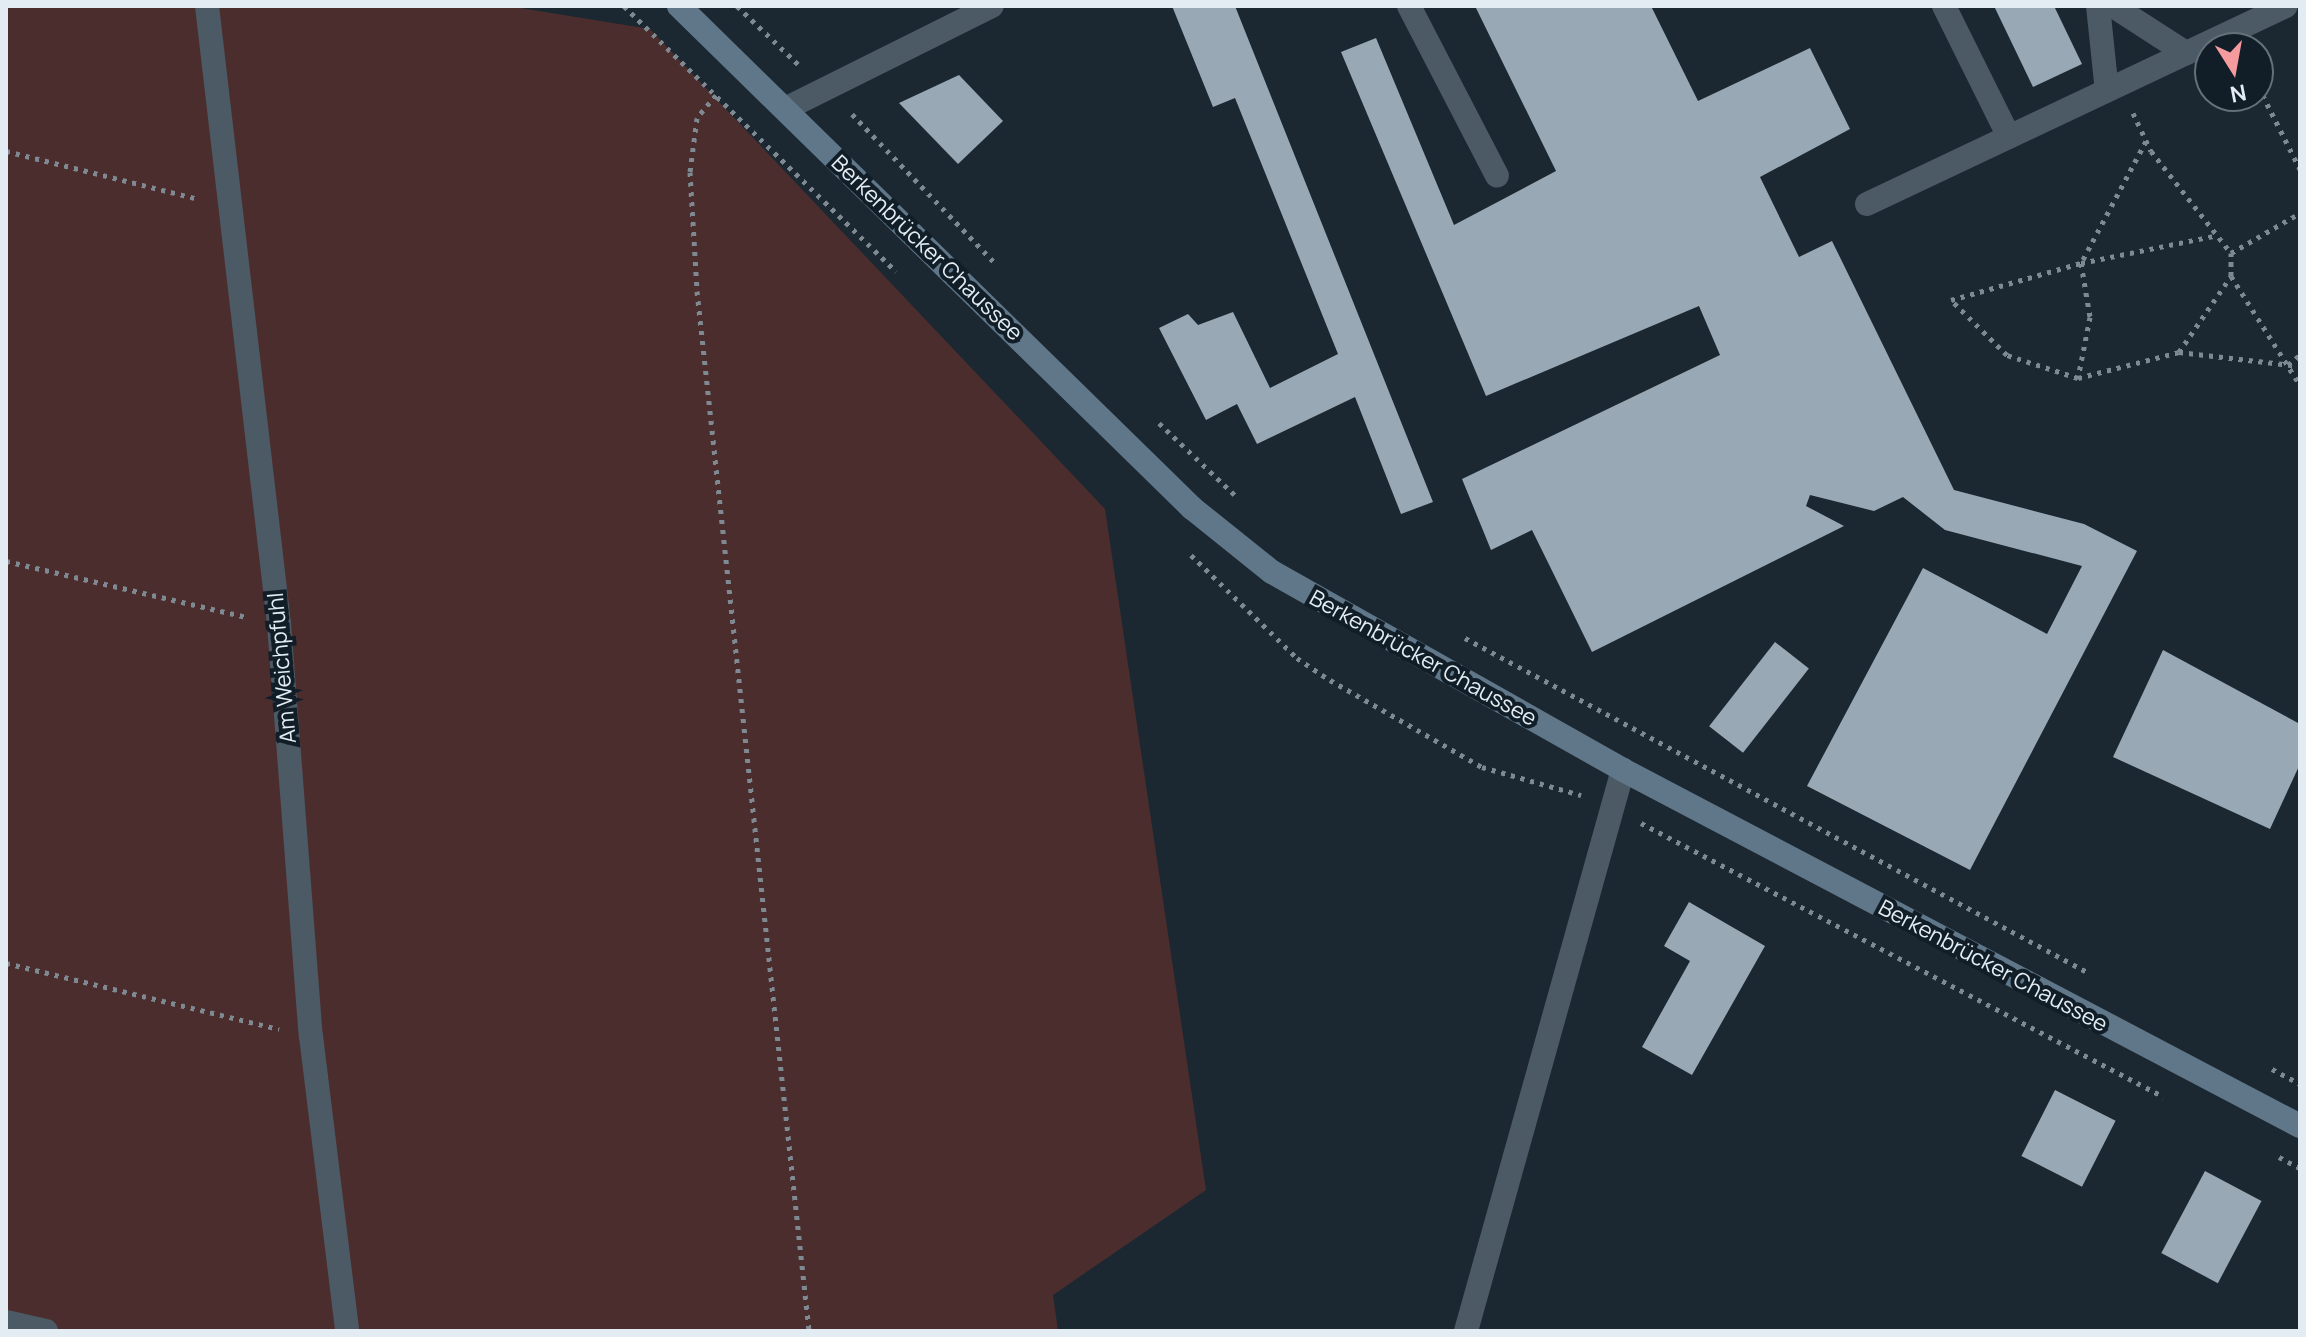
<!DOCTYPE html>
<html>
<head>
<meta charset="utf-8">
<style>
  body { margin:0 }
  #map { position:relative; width:2306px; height:1337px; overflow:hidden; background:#1b2832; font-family:Manrope,sans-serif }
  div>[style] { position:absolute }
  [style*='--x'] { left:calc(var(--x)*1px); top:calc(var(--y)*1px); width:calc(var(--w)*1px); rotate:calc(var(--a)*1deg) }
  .green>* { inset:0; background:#4c2d2e }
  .building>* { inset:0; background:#98a8b5; transform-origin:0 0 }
  .path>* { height:5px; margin-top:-2.5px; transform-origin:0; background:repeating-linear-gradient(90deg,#7e8991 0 4px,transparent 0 10px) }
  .lane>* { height:24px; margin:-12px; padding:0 12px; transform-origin:12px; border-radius:12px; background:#4c5a65 }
  .street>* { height:24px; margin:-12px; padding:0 12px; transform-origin:12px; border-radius:12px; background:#4c5a65 }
  .secondary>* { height:24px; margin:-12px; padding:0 12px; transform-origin:12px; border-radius:12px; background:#607789 }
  span { translate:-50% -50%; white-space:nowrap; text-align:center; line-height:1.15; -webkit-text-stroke:8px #111e28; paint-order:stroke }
  .street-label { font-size:22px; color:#e3ecf3 }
  .frame { position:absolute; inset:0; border:8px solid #e3ecf3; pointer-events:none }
  .north { position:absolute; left:2194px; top:32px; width:80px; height:80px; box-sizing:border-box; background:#111e28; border:2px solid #657079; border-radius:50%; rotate:169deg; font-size:22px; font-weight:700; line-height:32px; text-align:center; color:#e3ecf3 }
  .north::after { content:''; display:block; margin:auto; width:28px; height:36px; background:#f59b9e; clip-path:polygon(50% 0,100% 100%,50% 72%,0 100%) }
</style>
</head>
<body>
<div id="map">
  <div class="green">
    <i style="clip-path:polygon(6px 6px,508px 6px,650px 29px,1105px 509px,1206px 1190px,1053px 1295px,1058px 1331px,6px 1331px)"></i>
  </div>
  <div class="building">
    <i style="clip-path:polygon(1172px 6px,1235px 6px,1433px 502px,1401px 514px,1355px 397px,1257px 444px,1237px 404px,1206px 420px,1159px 328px,1188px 314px,1198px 325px,1233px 312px,1270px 388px,1338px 354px,1235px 98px,1213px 107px)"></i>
    <i style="clip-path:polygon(1475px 6px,1651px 6px,1698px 101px,1810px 48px,1850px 129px,1760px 177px,1799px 257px,1832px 241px,1954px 490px,2084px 524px,2137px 551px,1970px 870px,1807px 786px,1923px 568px,2047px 634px,2082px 566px,1945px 530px,1903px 497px,1874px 511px,1810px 495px,1806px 506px,1844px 526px,1592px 652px,1532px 530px,1491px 550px,1462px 479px,1720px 355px,1699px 306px,1486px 396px,1341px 52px,1376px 38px,1454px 225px,1556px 171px)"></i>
    <i style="clip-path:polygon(1994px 6px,2054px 6px,2082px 64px,2033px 87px)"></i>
    <i style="clip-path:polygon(959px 75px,1003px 121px,958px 164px,899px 103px)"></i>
    <i style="left:1775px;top:642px;width:43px;height:107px;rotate:38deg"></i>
    <i style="clip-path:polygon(2163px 650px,2300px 724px,2300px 764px,2270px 829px,2113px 757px)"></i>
    <i style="clip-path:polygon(1689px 902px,1765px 946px,1692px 1075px,1642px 1047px,1690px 961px,1664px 946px)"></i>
    <i style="left:2055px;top:1090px;width:68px;height:74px;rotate:27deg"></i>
    <i style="left:2205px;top:1171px;width:64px;height:93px;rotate:28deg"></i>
  </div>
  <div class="path">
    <i style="--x:624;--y:6;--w:380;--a:44.3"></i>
    <i style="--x:737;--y:6;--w:88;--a:43.6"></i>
    <i style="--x:2258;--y:86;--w:93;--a:63.2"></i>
    <i style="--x:716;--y:95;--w:30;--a:130"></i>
    <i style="--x:697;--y:118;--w:54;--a:97.4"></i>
    <i style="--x:690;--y:172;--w:119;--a:86.6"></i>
    <i style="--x:697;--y:291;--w:1046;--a:83.85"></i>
    <i style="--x:2133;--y:113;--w:42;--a:64.7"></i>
    <i style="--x:2151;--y:151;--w:130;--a:51.9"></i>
    <i style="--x:2231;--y:253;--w:80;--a:-30.1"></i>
    <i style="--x:852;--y:114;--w:209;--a:46.2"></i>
    <i style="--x:2146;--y:141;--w:138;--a:118"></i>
    <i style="--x:2081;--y:263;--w:136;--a:-11.5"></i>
    <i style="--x:6;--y:151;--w:195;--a:14"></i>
    <i style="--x:2081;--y:263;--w:55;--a:80.5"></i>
    <i style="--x:2090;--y:317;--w:62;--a:101.1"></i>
    <i style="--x:2078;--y:378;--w:75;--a:-162.1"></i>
    <i style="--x:2007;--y:355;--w:78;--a:-135.5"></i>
    <i style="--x:1951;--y:300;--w:135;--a:-15.9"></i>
    <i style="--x:2231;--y:276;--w:129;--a:57.7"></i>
    <i style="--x:2179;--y:352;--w:122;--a:6.6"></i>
    <i style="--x:2288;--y:365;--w:16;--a:-40"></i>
    <i style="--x:2078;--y:378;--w:104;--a:-14.4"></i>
    <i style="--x:2179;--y:352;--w:92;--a:-55.6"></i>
    <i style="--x:2231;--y:276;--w:23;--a:-90"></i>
    <i style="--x:1159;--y:423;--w:106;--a:43.5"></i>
    <i style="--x:1191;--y:555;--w:148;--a:44.2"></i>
    <i style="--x:1297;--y:658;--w:40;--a:34"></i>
    <i style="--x:1330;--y:680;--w:175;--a:29.8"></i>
    <i style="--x:1482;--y:767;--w:103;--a:15.8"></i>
    <i style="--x:6;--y:561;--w:247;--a:13.1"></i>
    <i style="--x:1465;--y:638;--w:706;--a:28.23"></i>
    <i style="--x:1641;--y:823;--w:590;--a:27.65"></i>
    <i style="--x:6;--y:963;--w:281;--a:13.6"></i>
    <i style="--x:2272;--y:1069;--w:32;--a:28"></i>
    <i style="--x:2279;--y:1157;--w:24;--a:28"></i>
  </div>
  <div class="lane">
    <i style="--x:1409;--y:6;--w:191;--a:62.6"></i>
    <i style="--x:1944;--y:6;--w:146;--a:63.6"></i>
    <i style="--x:2098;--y:6;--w:85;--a:84"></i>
    <i style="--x:2113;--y:6;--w:87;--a:32.8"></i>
    <i style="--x:1867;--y:204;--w:463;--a:-25.3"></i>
    <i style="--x:6;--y:1322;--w:41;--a:12.7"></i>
    <i style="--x:1466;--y:1331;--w:583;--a:-74.37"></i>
  </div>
  <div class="street">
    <i style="--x:207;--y:6;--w:622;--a:83.35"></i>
    <i style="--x:279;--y:624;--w:413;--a:85.6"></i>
    <i style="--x:311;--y:1036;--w:297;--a:83"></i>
    <i style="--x:785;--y:109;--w:231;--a:-26.5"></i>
  </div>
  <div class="secondary">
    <i style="--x:679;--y:6;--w:718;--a:44.38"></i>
    <i style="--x:1192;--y:508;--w:102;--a:38.7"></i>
    <i style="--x:1272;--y:572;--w:403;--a:29.4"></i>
    <i style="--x:1623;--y:770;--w:765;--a:27.74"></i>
  </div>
  <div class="street-label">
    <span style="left:927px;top:248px;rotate:44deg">Berkenbrücker Chaussee</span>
    <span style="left:1423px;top:658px;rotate:29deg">Berkenbrücker Chaussee</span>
    <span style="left:282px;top:668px;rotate:-95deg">Am Weichpfuhl</span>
    <span style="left:1993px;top:966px;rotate:28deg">Berkenbrücker Chaussee</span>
  </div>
  <div class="frame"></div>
  <div class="north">N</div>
</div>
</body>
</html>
